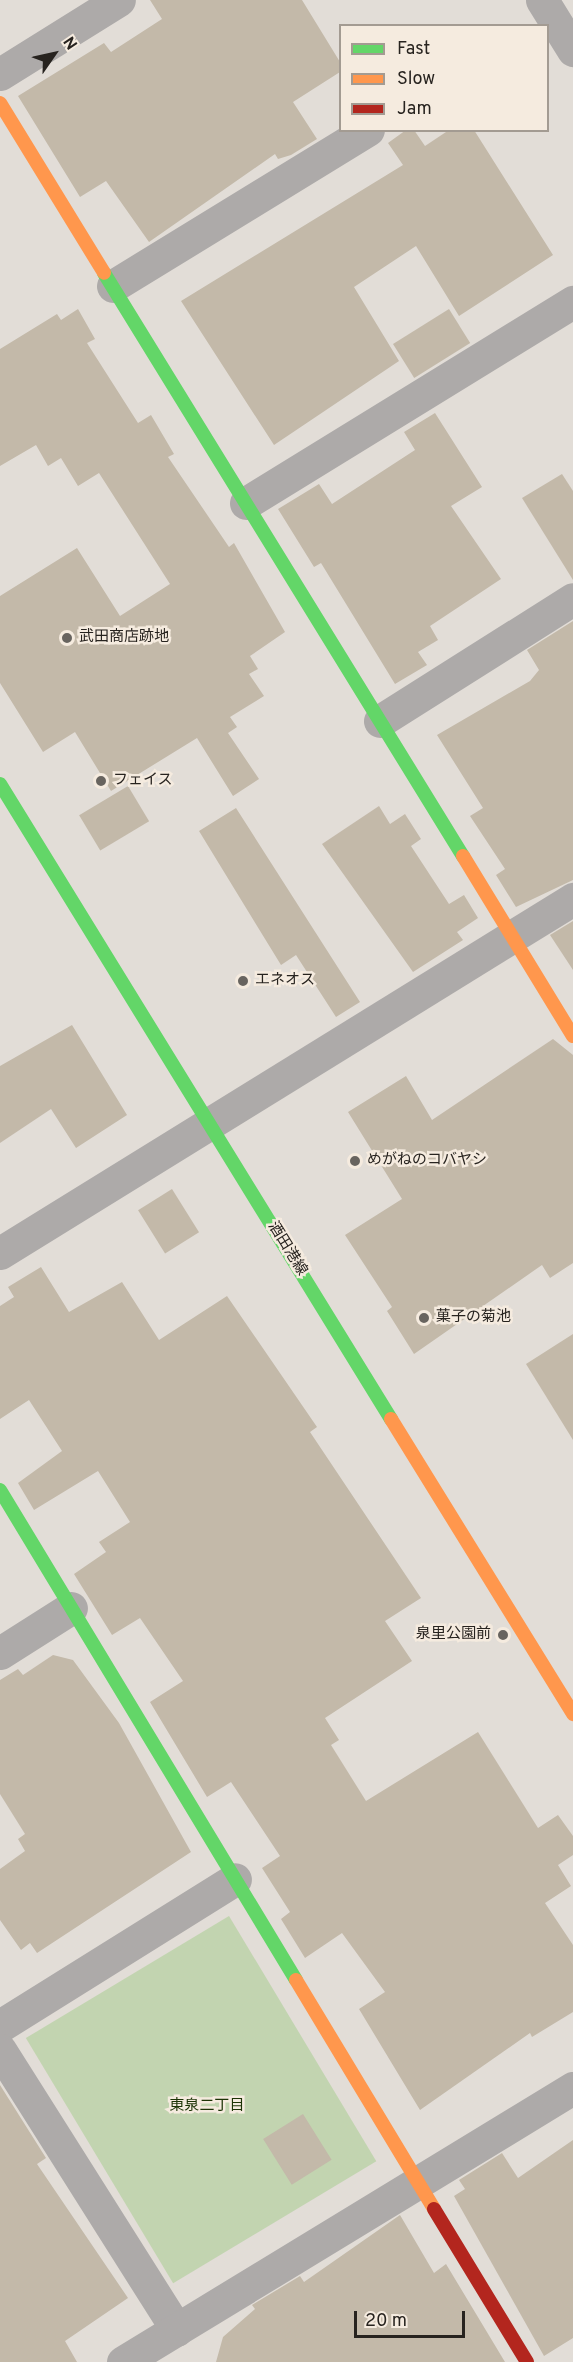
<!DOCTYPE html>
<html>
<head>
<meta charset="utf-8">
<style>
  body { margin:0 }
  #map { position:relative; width:573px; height:2362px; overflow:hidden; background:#e2ddd7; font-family:Overpass,"Noto Sans JP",sans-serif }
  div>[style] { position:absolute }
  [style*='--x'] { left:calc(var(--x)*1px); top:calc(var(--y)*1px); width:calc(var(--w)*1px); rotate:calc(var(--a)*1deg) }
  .green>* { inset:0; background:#c2d4b0; transform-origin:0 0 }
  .building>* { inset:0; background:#c3b9a9; transform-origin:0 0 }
  .street>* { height:33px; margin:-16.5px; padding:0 16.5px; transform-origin:16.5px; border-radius:16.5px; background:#adaaa9 }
  .fast>* { height:14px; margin:-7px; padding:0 7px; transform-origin:7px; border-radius:7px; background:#63d668 }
  .slow>* { height:14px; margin:-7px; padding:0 7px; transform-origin:7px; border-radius:7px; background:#ff974d }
  .jam>* { height:14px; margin:-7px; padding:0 7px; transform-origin:7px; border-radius:7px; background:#b3261e }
  .dots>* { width:16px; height:16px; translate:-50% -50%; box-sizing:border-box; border:3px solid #f5ebdf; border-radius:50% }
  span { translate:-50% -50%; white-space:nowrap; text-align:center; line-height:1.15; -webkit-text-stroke:5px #f5ebdf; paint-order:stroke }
  .poi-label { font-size:15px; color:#27231f }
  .left { translate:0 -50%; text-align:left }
  .right { translate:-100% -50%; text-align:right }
  .street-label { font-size:15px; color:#27231f }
  .park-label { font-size:15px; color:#1c3405 }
  .legend { position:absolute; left:339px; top:24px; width:210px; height:108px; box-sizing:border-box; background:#f5ebdf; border:2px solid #a39b92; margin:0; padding:8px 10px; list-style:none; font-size:18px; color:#27231f }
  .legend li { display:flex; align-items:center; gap:12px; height:30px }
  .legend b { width:30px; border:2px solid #a39b92 }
  .north { position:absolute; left:24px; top:24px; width:60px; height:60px; -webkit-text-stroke:4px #f5ebdf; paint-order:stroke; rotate:56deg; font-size:16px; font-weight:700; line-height:24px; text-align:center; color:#27231f }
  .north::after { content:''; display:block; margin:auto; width:21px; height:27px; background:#27231f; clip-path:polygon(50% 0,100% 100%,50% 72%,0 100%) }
  .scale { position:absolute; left:354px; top:2311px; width:111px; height:27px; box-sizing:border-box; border:3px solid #27231f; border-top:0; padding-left:8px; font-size:18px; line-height:21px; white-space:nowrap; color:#27231f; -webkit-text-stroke:4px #f5ebdf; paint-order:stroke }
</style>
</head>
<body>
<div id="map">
  <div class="green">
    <i style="left:229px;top:1916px;width:286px;height:237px;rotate:59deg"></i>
  </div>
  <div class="building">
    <i style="clip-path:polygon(150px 0,302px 0,340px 62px,340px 72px,293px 102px,317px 139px,291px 155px,278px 159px,275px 154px,149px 242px,106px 181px,80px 197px,18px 96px,104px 43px,111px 52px,162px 19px)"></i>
    <i style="clip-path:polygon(406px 130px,414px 130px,425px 146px,449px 130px,474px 130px,553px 255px,459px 316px,416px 246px,354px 287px,399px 361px,274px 445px,181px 301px,403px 165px,388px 143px)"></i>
    <i style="clip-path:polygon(78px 309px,95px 339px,87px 343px,138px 423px,151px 415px,174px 454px,168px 457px,229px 547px,234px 543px,285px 632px,250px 656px,258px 669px,249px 674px,264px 696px,230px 717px,237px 727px,228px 733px,259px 779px,233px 796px,197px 738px,111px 791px,75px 732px,43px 752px,0 683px,0 596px,77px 548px,120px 616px,170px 584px,99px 473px,78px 486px,61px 458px,48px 466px,36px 445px,0 466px,0 349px,57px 314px,61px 320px)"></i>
    <i style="left:449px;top:309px;width:40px;height:66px;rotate:58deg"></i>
    <i style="clip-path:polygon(435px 413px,482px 487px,451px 506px,501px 579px,430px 626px,438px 640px,418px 652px,427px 665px,395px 684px,321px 563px,314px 567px,278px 509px,319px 484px,332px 504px,415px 450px,404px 432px)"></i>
    <i style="clip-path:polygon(562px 474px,573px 491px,573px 580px,522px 498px)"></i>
    <i style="clip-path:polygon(573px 621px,573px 880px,516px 907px,496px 875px,505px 869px,470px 816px,483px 808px,437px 735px,530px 681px,539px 670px,527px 650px)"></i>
    <i style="left:128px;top:786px;width:41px;height:57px;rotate:59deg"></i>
    <i style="clip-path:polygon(379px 806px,390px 824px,405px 814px,421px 839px,411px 846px,449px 904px,464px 895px,478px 918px,457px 932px,463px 940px,413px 972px,322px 844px)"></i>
    <i style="clip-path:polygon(236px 808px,360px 1002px,336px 1017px,296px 955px,281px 965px,199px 831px)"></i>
    <i style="clip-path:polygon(573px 921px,573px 970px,550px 935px)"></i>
    <i style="clip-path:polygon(72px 1025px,127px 1115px,76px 1148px,51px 1109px,0 1143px,0 1066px)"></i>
    <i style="clip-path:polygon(553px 1039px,573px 1055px,573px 1263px,550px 1278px,542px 1265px,414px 1354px,387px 1311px,392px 1307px,345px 1235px,402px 1199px,348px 1112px,406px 1076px,432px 1120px)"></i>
    <i style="left:172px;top:1189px;width:51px;height:40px;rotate:58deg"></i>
    <i style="clip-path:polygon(41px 1267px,69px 1312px,122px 1282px,159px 1340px,227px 1296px,317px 1427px,310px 1432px,421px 1598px,385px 1621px,412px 1661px,325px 1718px,339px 1740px,331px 1745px,366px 1801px,478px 1732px,538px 1828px,558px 1815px,573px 1836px,573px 1855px,558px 1865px,571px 1886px,545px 1903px,573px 1945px,573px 2012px,532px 2037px,530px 2033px,420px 2110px,359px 2009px,385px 1992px,342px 1933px,305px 1958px,281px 1919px,290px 1912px,262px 1868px,280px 1856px,231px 1782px,207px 1797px,150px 1702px,183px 1681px,140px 1618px,112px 1635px,74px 1574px,106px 1552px,99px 1542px,130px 1522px,98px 1471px,34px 1510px,18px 1483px,62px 1451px,29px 1400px,0 1419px,0 1306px,14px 1297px,8px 1287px)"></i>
    <i style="clip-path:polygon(573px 1334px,573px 1440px,526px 1364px)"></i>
    <i style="clip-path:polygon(53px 1655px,73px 1660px,119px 1723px,191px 1852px,37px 1953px,30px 1943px,21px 1950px,0 1920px,0 1869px,25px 1851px,18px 1839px,25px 1834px,0 1794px,0 1680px,18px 1669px,23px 1675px)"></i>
    <i style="clip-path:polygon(0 2085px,46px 2158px,37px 2164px,128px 2298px,65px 2341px,77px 2362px,0 2362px)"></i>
    <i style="left:303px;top:2114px;width:54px;height:47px;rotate:58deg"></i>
    <i style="clip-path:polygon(573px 2140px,573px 2338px,544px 2356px,454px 2196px,465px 2189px,459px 2180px,502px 2153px,518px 2178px)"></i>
    <i style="clip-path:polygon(400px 2215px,434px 2273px,446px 2264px,505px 2362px,216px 2362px,223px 2337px,255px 2309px,252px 2305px,300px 2276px,304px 2282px)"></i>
  </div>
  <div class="street">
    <i style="--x:542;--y:0;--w:59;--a:58.2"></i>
    <i style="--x:0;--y:74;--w:140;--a:-31.9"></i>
    <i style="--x:113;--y:286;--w:299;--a:-31.5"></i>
    <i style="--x:246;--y:503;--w:384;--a:-31.6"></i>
    <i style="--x:380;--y:721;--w:228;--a:-32.3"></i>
    <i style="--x:0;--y:1253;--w:674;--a:-31.71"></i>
    <i style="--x:0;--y:1653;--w:84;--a:-32.4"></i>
    <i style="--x:0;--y:2026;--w:277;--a:-32"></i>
    <i style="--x:0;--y:2050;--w:331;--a:57.7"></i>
    <i style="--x:123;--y:2362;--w:527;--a:-31.34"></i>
  </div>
  <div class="fast">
    <i style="--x:104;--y:273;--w:685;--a:58.38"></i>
    <i style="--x:0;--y:784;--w:746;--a:58.38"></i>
    <i style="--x:0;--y:1490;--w:572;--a:58.86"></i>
  </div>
  <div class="slow">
    <i style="--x:0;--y:103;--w:199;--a:58.5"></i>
    <i style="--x:463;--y:856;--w:211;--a:58.6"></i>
    <i style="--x:391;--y:1419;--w:347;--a:58.3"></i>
    <i style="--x:296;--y:1980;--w:267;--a:58.9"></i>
  </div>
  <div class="jam">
    <i style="--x:434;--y:2209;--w:179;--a:58.7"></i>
  </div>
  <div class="dots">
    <i style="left:67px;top:638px;background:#68645f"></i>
    <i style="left:101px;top:781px;background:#68645f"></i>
    <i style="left:243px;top:981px;background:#68645f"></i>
    <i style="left:355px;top:1161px;background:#68645f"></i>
    <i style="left:424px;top:1318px;background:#68645f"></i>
    <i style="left:503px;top:1635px;background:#68645f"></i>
  </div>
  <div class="poi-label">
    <span class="left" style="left:79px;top:638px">武田商店跡地</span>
    <span class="left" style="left:113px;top:781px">フェイス</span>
    <span class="left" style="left:255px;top:981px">エネオス</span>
    <span class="left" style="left:367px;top:1161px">めがねのコバヤシ</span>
    <span class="left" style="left:436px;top:1318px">菓子の菊池</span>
    <span class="right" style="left:491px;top:1635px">泉里公園前</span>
  </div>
  <div class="street-label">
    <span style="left:287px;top:1249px;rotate:58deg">酒田港線</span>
  </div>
  <div class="park-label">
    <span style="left:207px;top:2107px">東泉二丁目</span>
  </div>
  <ul class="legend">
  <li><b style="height:8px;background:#63d668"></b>Fast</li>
  <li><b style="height:8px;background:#ff974d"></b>Slow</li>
  <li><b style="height:8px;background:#b3261e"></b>Jam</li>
  </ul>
  <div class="north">N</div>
  <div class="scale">20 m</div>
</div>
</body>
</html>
